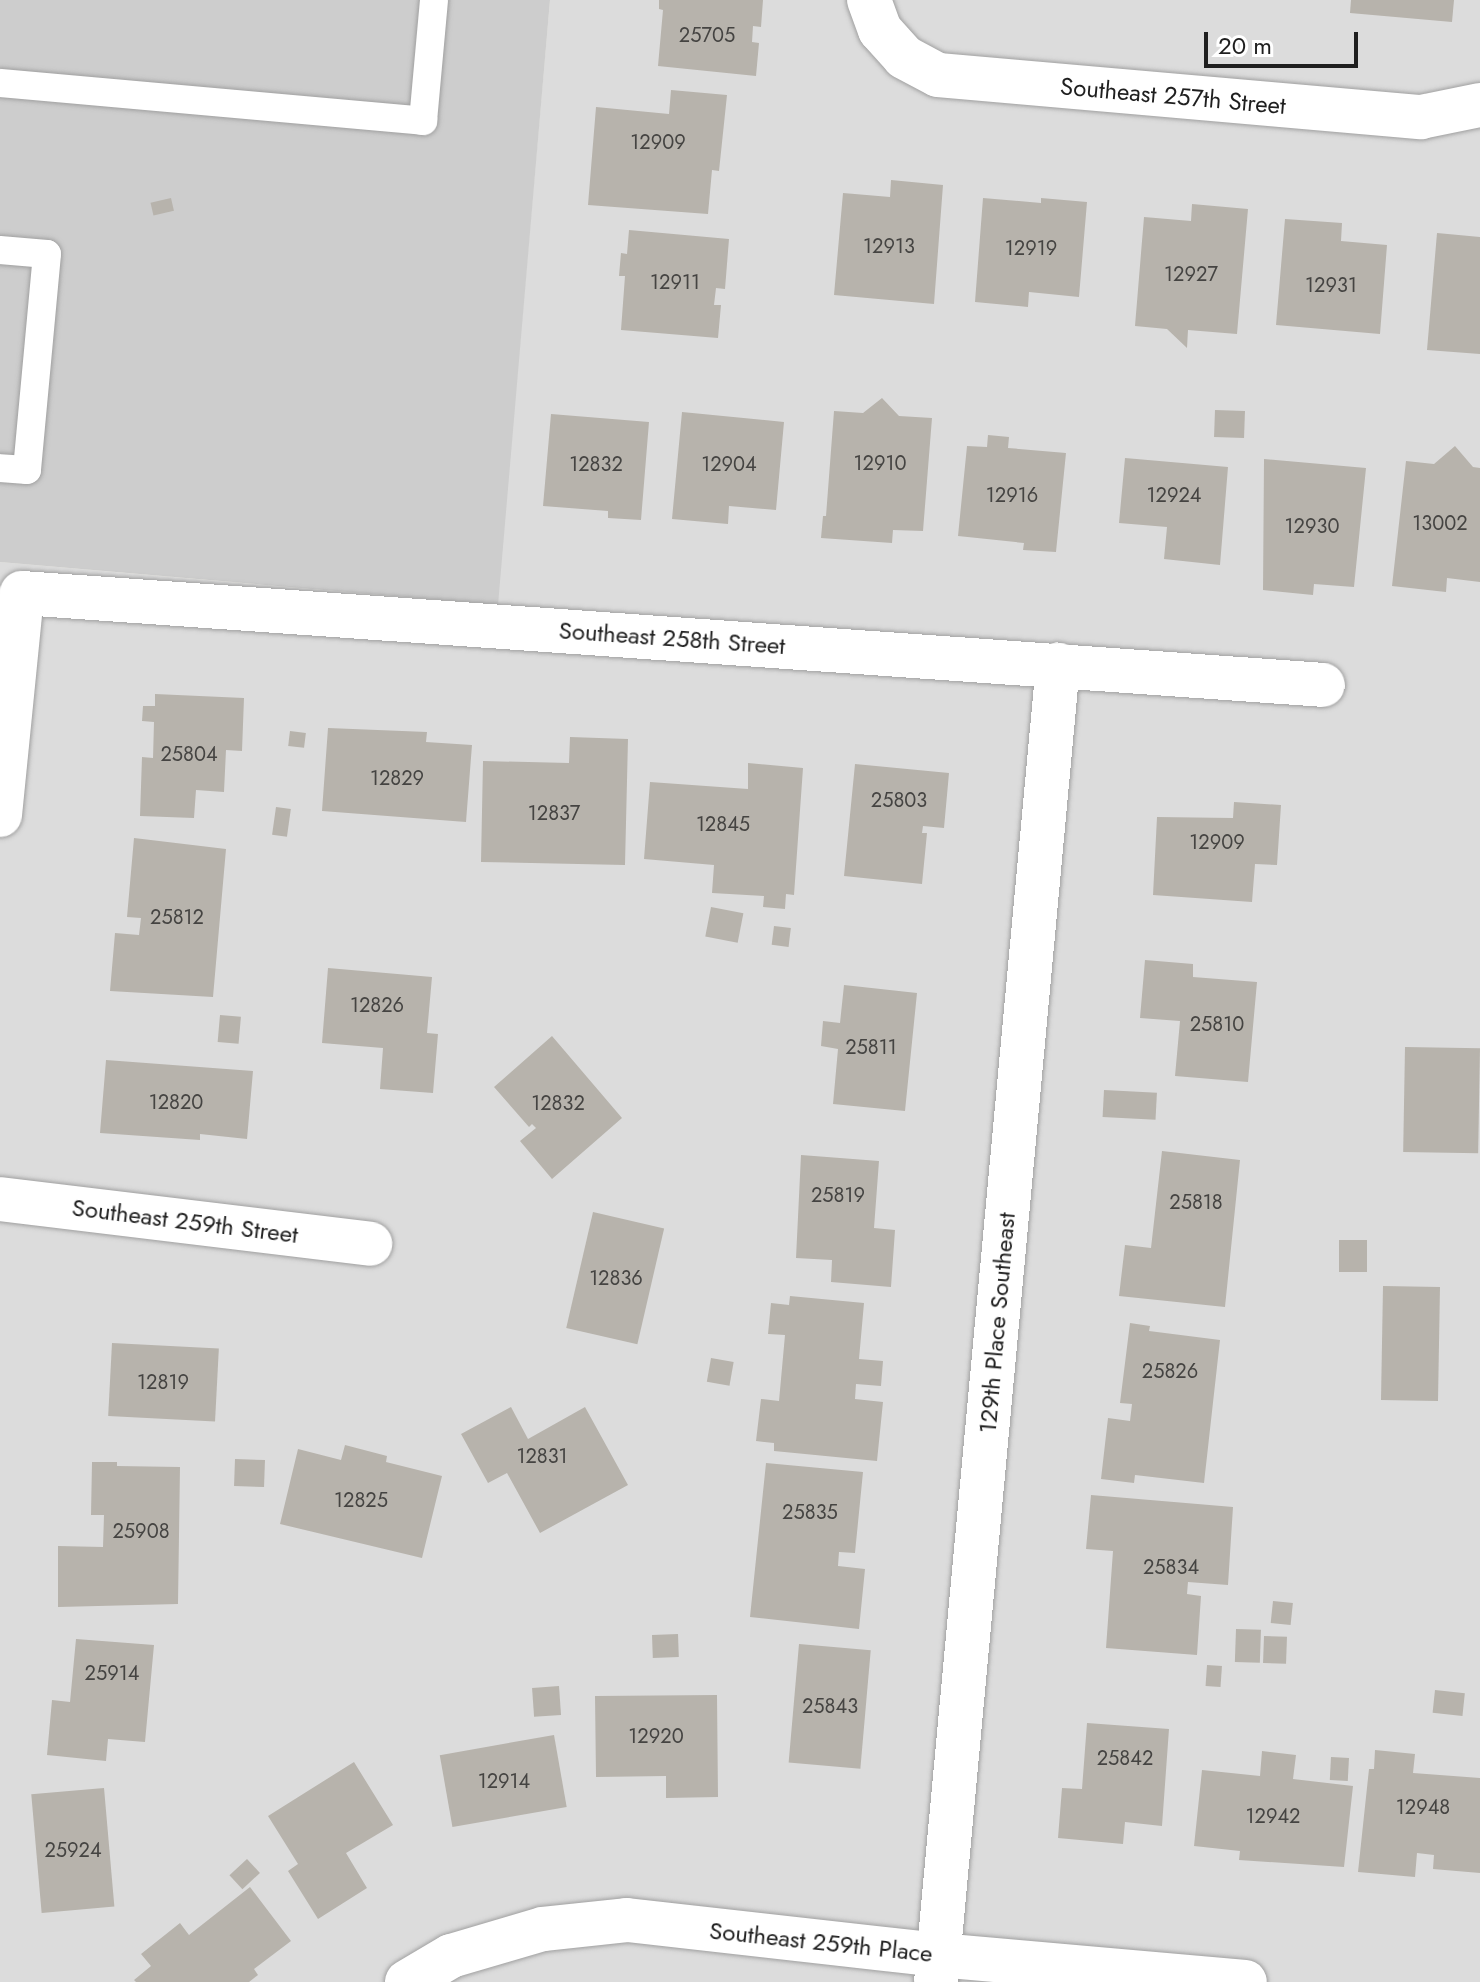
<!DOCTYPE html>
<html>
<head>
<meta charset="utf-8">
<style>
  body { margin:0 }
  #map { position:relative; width:1480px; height:1982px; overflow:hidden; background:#eeede6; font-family:Jost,sans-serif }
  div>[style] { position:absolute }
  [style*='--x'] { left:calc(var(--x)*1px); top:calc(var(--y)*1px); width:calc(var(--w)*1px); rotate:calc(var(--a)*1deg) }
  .residential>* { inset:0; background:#dcdcdc }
  .religious>* { inset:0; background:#cdcdcd }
  .building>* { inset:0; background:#b7b3ac; transform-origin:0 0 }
  .roads { filter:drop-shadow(0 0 2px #a0a0a0) drop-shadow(0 0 2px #a0a0a0) }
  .service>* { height:28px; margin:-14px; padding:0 14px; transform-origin:14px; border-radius:14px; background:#fff }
  .minor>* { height:44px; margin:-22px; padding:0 22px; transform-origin:22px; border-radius:22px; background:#fff }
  span { translate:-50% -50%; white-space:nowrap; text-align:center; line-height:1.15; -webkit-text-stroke:6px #fff; paint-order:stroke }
  .number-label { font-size:20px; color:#454442 }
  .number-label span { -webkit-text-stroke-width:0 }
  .street-label { font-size:24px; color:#1f1f1f }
  .scale { position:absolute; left:1204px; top:32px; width:154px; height:36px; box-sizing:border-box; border:4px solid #1f1f1f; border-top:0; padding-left:10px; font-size:24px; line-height:28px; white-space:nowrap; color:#1f1f1f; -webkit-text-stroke:6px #fff; paint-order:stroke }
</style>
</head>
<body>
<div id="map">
  <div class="residential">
    <i style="clip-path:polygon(550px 0,1480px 0,1480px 1982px,0 1982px,0 562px,497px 605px)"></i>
  </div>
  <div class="religious">
    <i style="clip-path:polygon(0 0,550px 0,498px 605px,0 562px)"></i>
  </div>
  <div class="building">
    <i style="clip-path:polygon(659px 0,763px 0,761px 27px,753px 26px,752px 42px,759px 43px,756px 76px,658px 66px,663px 10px,659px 9px)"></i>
    <i style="clip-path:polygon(1351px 0,1454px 0,1452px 22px,1350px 13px)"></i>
    <i style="clip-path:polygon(671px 90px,727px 95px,719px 171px,712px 170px,708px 214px,588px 205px,596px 107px,669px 114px)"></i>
    <i style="clip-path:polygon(891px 180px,943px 185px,934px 304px,834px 295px,843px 193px,890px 197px)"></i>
    <i style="left:171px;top:198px;width:13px;height:21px;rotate:77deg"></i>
    <i style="clip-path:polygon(983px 198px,1041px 203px,1041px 198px,1087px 202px,1079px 297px,1029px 292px,1028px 307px,975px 302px)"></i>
    <i style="clip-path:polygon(1192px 204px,1248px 209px,1237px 334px,1188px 330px,1187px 348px,1167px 329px,1135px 326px,1144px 217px,1191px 221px)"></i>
    <i style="clip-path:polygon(1285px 219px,1342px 223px,1341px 241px,1387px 245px,1380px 334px,1276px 325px)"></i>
    <i style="clip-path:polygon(629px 230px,729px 239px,725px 289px,716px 288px,714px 305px,721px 305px,718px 338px,621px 330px,625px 276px,619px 276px,621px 253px,627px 254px)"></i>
    <i style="clip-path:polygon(1437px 233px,1480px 237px,1480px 354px,1427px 350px)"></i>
    <i style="clip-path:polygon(882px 398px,899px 416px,932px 418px,923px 531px,893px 530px,892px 543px,821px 538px,823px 516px,826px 516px,834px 411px,863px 413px)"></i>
    <i style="left:1215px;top:410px;width:30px;height:27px;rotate:2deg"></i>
    <i style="clip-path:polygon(682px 412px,784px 422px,776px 510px,729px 506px,728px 524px,672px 519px)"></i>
    <i style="clip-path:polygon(551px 414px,649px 422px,641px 520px,608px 518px,608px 511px,543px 506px)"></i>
    <i style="clip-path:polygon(988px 435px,1009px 437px,1008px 448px,1066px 453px,1056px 552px,1023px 550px,1024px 543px,958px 536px,967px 446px,987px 447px)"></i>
    <i style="clip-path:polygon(1455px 446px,1473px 467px,1480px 468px,1480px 582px,1447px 578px,1446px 592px,1392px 586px,1406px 461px,1434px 464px)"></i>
    <i style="clip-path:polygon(1125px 458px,1228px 467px,1220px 565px,1164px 559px,1167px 527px,1119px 523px)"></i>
    <i style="clip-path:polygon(1264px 459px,1366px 468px,1354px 587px,1314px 584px,1313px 595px,1263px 590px)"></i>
    <i style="clip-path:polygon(155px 694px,244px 698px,242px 751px,226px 750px,224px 792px,196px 790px,194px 818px,140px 816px,142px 757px,153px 758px,154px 722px,142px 721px,143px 706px,155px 706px)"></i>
    <i style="clip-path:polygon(328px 728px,427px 732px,426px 742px,472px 745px,466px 822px,322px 811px)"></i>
    <i style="left:290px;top:731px;width:16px;height:15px;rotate:7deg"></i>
    <i style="clip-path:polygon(570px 737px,628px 739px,625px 865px,481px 862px,483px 761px,569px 763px)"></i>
    <i style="clip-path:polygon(748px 763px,803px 768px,794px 895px,786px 894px,785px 909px,763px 907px,764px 896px,712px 893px,714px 865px,644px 859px,650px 782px,748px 789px)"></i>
    <i style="clip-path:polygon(855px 764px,949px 773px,944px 828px,923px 826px,922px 833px,927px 833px,922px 884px,844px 876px)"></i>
    <i style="clip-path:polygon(1234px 802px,1281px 805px,1277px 865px,1255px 864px,1252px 902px,1153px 895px,1157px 817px,1233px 818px)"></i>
    <i style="left:276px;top:807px;width:15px;height:28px;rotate:8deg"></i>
    <i style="clip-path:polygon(134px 838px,226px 849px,213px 997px,110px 991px,115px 933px,139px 935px,141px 918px,127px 917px)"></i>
    <i style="left:711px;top:907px;width:33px;height:30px;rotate:11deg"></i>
    <i style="left:774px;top:926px;width:17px;height:19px;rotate:7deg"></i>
    <i style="clip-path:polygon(1145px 960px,1193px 964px,1193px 977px,1257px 982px,1248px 1082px,1175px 1076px,1180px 1021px,1140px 1018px)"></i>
    <i style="clip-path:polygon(328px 968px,432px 977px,427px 1033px,438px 1034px,433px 1093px,380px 1089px,383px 1048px,322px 1043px)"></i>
    <i style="clip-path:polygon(844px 985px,917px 993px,905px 1111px,833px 1104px,838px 1049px,821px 1046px,823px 1021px,840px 1023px)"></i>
    <i style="left:220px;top:1015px;width:21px;height:27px;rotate:5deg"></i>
    <i style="clip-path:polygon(552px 1036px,622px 1118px,552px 1179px,520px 1141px,536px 1128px,532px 1124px,529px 1127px,494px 1087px)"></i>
    <i style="left:1405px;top:1047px;width:75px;height:105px;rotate:1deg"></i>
    <i style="clip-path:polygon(106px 1060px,253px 1071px,247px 1139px,200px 1134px,200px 1140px,100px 1133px)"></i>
    <i style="left:1104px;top:1090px;width:53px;height:27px;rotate:3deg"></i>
    <i style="clip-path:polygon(1162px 1151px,1240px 1160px,1225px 1307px,1119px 1296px,1125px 1245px,1151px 1248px)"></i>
    <i style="clip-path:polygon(801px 1155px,879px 1161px,874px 1228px,895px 1230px,891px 1287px,831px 1282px,832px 1260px,796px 1258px)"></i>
    <i style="left:593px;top:1212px;width:73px;height:119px;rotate:13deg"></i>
    <i style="left:1339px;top:1240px;width:28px;height:32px"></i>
    <i style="left:1383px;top:1286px;width:57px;height:114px;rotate:1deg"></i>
    <i style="clip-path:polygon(790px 1296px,864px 1303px,859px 1359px,883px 1361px,881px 1386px,856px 1384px,855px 1399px,883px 1402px,877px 1461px,774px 1451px,774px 1443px,756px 1441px,761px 1399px,779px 1401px,785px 1335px,768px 1334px,771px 1303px,789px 1305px)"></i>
    <i style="clip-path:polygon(1130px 1323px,1150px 1326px,1149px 1331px,1220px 1340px,1204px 1483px,1135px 1475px,1134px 1483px,1101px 1479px,1108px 1418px,1130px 1421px,1132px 1404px,1120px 1403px)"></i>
    <i style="left:112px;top:1343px;width:107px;height:73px;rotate:3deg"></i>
    <i style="left:711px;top:1358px;width:23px;height:24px;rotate:10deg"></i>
    <i style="clip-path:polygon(511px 1407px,528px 1439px,585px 1407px,628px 1485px,540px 1533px,507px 1473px,488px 1483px,461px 1434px)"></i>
    <i style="clip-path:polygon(345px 1445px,387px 1456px,386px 1462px,442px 1476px,422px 1558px,280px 1524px,298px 1449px,341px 1460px)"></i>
    <i style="left:235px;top:1459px;width:30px;height:27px;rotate:2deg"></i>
    <i style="clip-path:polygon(92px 1462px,117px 1462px,117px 1466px,180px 1467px,178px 1604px,58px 1607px,58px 1546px,103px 1547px,104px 1515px,91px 1515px)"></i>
    <i style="clip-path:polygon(766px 1463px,863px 1472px,855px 1553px,839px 1552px,838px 1566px,865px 1569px,859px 1629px,750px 1617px)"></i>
    <i style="clip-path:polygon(1091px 1495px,1233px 1507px,1228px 1585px,1188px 1582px,1187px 1594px,1201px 1596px,1197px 1655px,1106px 1648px,1113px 1551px,1086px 1549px)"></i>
    <i style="left:1273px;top:1601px;width:20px;height:22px;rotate:6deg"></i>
    <i style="left:1236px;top:1629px;width:25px;height:33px;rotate:2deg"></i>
    <i style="left:678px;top:1634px;width:23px;height:26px;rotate:88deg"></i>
    <i style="left:1264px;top:1636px;width:23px;height:27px;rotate:2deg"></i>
    <i style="clip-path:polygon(76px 1639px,154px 1645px,145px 1742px,108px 1739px,106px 1761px,47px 1755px,52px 1700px,70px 1702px)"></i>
    <i style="left:799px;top:1644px;width:72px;height:119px;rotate:5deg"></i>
    <i style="left:1207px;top:1665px;width:15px;height:21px;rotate:4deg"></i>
    <i style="left:559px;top:1686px;width:29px;height:27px;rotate:86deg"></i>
    <i style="left:1435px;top:1690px;width:30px;height:23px;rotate:6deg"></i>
    <i style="clip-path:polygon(717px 1695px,718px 1797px,666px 1798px,666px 1776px,596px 1777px,595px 1696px)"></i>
    <i style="clip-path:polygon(1087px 1723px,1169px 1729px,1162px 1826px,1125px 1822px,1123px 1844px,1058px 1838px,1062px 1788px,1082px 1789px)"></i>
    <i style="left:554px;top:1735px;width:73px;height:116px;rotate:80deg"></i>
    <i style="clip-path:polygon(1375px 1750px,1415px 1754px,1413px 1773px,1480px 1778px,1480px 1873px,1433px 1869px,1434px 1855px,1417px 1853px,1415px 1877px,1358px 1872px,1369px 1769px,1374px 1769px)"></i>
    <i style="clip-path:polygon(1262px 1751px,1296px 1755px,1293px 1779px,1353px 1786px,1344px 1867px,1239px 1860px,1240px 1851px,1194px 1846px,1202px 1770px,1260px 1776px)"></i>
    <i style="left:1331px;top:1757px;width:18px;height:23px;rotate:3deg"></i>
    <i style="clip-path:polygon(354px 1762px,393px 1825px,346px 1853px,367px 1888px,318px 1919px,288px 1871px,298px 1864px,268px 1816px)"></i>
    <i style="left:104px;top:1788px;width:119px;height:73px;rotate:85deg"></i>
    <i style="left:247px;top:1859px;width:19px;height:24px;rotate:47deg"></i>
    <i style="clip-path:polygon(250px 1887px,291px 1941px,254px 1969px,258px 1975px,249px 1982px,136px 1982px,134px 1980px,151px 1966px,141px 1954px,180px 1923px,189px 1935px)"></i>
  </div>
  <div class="roads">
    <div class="service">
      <i style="--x:0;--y:83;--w:425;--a:5.1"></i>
      <i style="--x:423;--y:121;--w:121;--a:-84.8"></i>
      <i style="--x:0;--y:250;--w:47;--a:4.9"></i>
      <i style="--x:47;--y:254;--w:217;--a:95.3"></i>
      <i style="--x:27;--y:470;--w:27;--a:-176"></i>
    </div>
    <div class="minor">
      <i style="--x:869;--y:0;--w:32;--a:70"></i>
      <i style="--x:880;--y:30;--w:36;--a:48"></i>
      <i style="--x:904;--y:57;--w:38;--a:28"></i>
      <i style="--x:938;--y:75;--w:485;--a:5"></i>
      <i style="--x:1421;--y:117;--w:60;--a:-11.5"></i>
      <i style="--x:0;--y:815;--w:223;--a:-84.3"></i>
      <i style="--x:22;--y:593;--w:1304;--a:4.04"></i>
      <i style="--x:0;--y:1199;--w:373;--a:6.9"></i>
      <i style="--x:407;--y:1982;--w:51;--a:-30.6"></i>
      <i style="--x:451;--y:1956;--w:96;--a:-16.4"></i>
      <i style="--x:543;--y:1929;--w:84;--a:-6.1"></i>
      <i style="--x:627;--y:1920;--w:313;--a:6.4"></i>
      <i style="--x:938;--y:1955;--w:308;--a:5"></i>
      <i style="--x:936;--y:1982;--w:1323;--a:-84.71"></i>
    </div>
  </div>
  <div class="number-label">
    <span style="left:707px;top:35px">25705</span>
    <span style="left:658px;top:142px">12909</span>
    <span style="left:889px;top:246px">12913</span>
    <span style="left:1031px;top:248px">12919</span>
    <span style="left:1191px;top:274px">12927</span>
    <span style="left:675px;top:282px">12911</span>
    <span style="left:1331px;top:285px">12931</span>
    <span style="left:880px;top:463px">12910</span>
    <span style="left:596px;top:464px">12832</span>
    <span style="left:729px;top:464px">12904</span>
    <span style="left:1012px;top:495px">12916</span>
    <span style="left:1174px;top:495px">12924</span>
    <span style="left:1440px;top:523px">13002</span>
    <span style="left:1312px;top:526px">12930</span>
    <span style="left:189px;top:754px">25804</span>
    <span style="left:397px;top:778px">12829</span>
    <span style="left:899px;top:800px">25803</span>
    <span style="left:554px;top:813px">12837</span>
    <span style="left:723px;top:824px">12845</span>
    <span style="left:1217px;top:842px">12909</span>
    <span style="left:177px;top:917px">25812</span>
    <span style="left:377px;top:1005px">12826</span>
    <span style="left:1217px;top:1024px">25810</span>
    <span style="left:871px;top:1047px">25811</span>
    <span style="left:176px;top:1102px">12820</span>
    <span style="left:558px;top:1103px">12832</span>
    <span style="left:838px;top:1195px">25819</span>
    <span style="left:1196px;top:1202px">25818</span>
    <span style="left:616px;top:1278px">12836</span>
    <span style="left:1170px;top:1371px">25826</span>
    <span style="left:163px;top:1382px">12819</span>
    <span style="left:542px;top:1456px">12831</span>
    <span style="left:361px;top:1500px">12825</span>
    <span style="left:810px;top:1512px">25835</span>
    <span style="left:141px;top:1531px">25908</span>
    <span style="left:1171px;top:1567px">25834</span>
    <span style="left:112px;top:1673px">25914</span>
    <span style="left:830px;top:1706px">25843</span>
    <span style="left:656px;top:1736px">12920</span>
    <span style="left:1125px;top:1758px">25842</span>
    <span style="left:504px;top:1781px">12914</span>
    <span style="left:1423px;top:1807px">12948</span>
    <span style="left:1273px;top:1816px">12942</span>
    <span style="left:73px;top:1850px">25924</span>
  </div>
  <div class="street-label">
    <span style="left:1173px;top:96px;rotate:5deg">Southeast 257th Street</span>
    <span style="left:672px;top:638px;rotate:4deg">Southeast 258th Street</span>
    <span style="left:185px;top:1221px;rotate:7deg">Southeast 259th Street</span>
    <span style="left:997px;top:1323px;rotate:-85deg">129th Place Southeast</span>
    <span style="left:821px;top:1942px;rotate:6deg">Southeast 259th Place</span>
  </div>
  <div class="scale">20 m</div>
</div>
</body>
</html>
